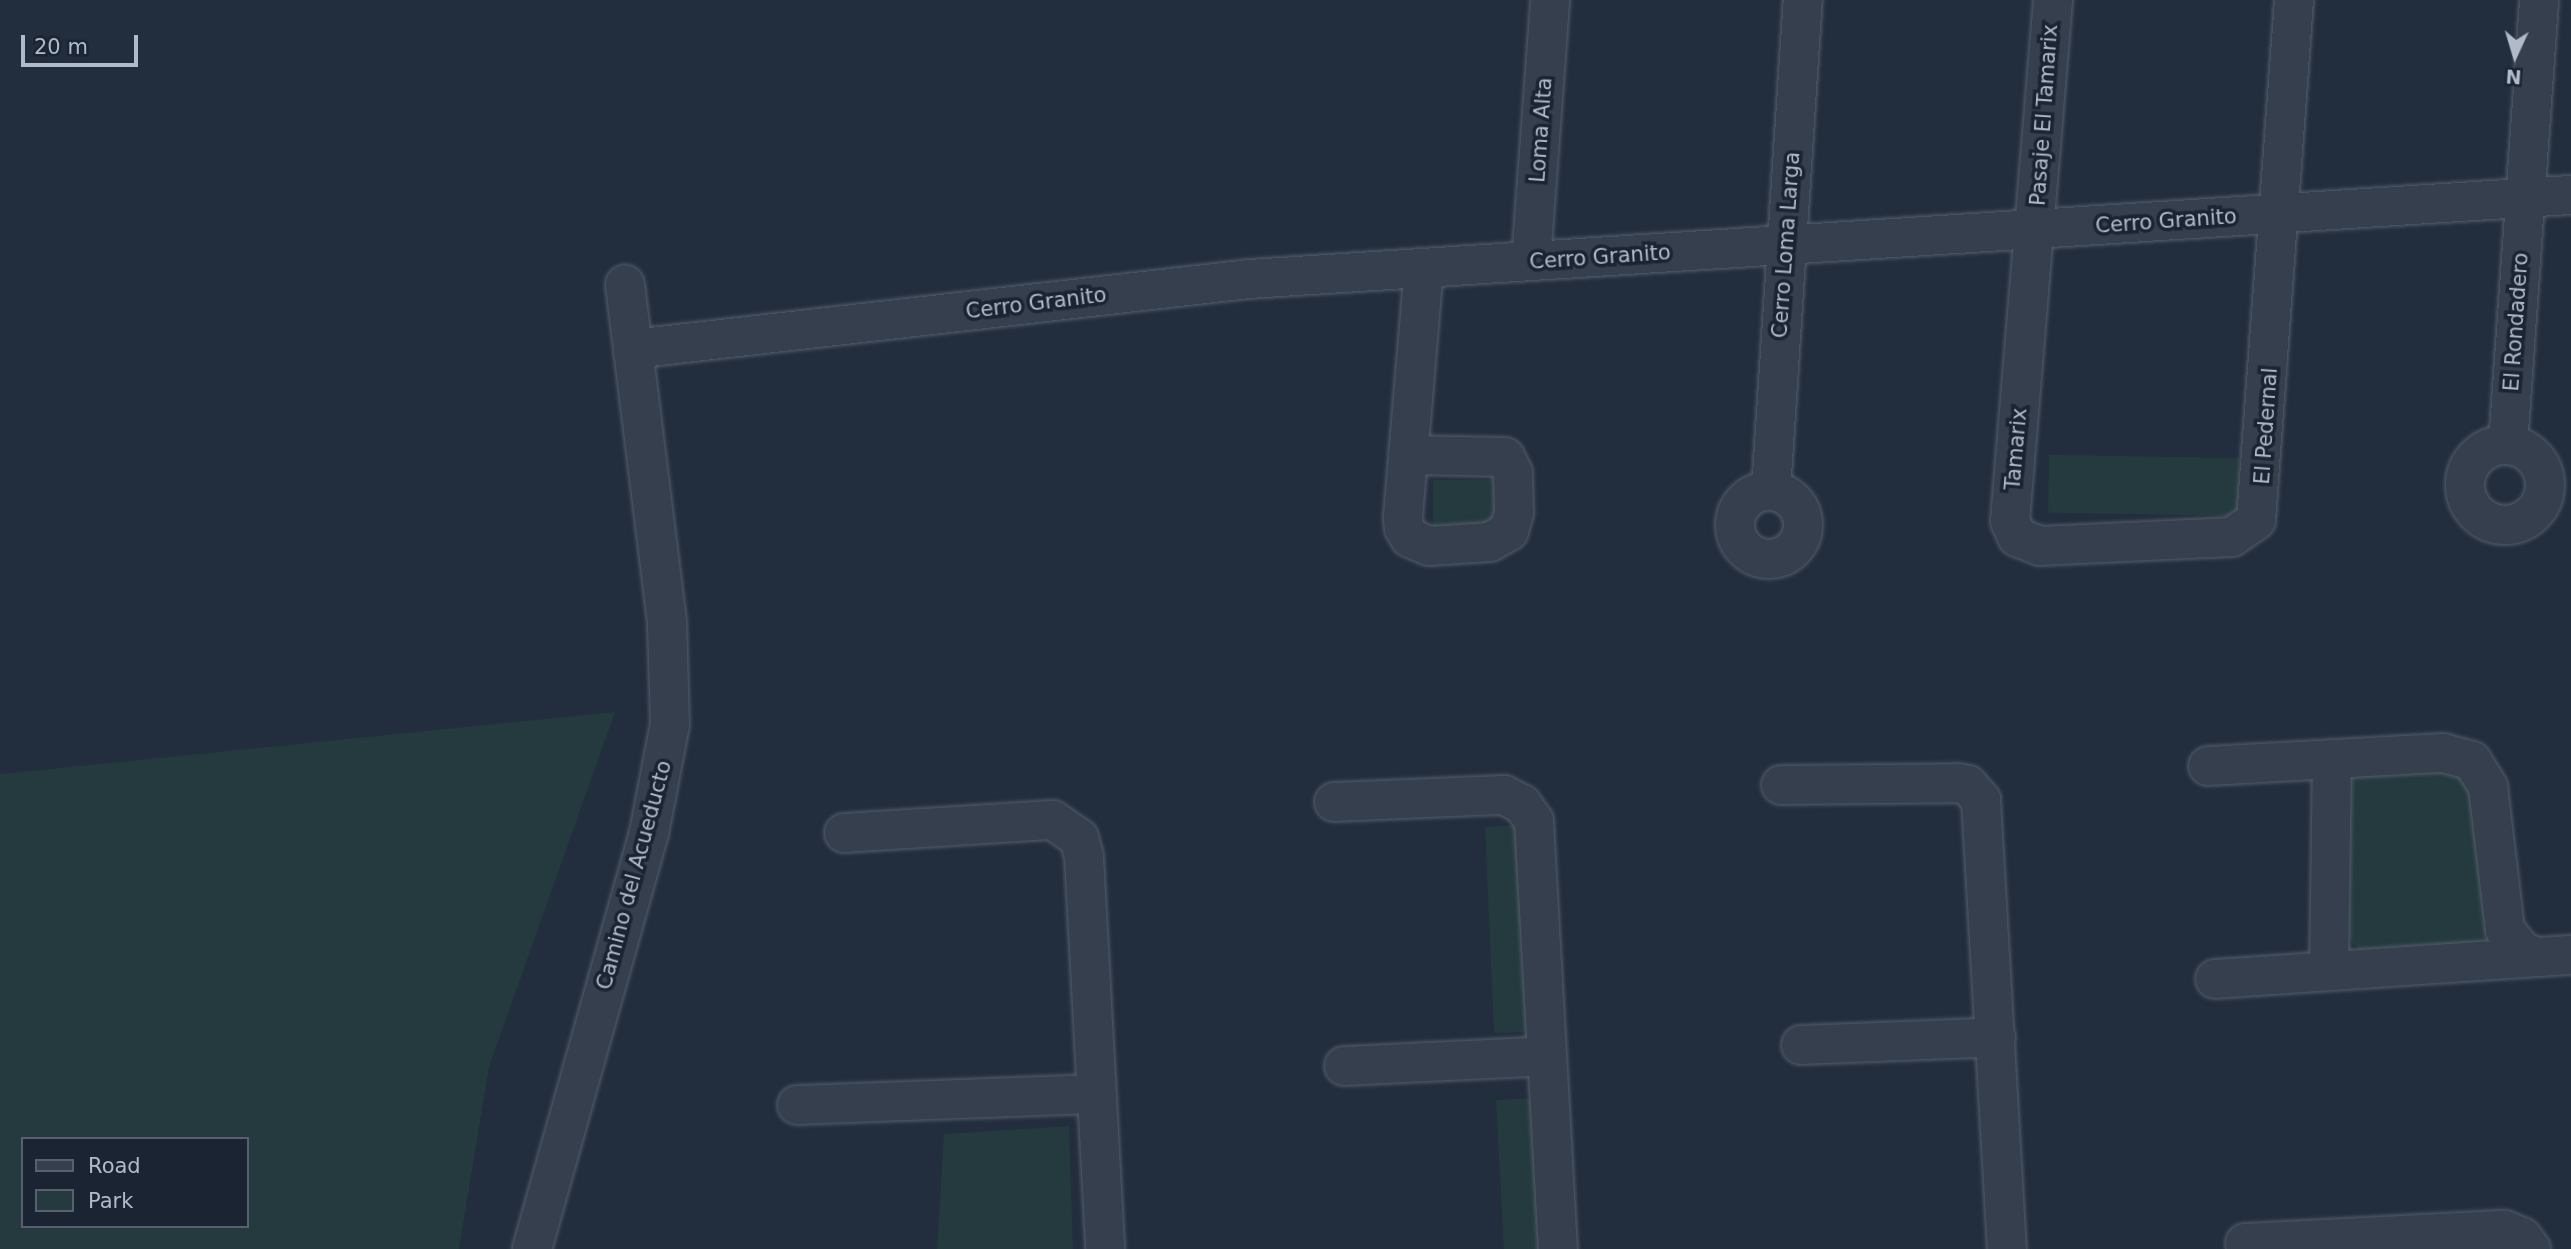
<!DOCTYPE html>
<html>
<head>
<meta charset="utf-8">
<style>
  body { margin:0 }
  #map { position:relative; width:2571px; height:1249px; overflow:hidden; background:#222d3d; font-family:"DejaVu Sans",sans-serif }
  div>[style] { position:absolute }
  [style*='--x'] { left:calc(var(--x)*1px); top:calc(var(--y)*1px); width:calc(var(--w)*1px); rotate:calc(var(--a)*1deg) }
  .green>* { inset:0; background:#243a3e; transform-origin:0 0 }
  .roads { filter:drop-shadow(0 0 2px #545d6b) drop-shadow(0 0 2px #545d6b) }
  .minor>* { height:38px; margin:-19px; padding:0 19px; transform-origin:19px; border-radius:19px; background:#363f4d }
  .minor>.ring { margin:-19px; padding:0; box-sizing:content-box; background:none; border:38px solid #363f4d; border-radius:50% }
  span { translate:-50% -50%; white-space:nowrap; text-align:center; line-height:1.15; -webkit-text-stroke:7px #1b2432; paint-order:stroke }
  .street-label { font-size:21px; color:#b1bac9 }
  .legend { position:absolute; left:21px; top:1137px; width:228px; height:91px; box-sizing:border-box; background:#1b2432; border:2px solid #57606e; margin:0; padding:9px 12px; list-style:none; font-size:21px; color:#b1bac9 }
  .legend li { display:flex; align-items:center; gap:14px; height:35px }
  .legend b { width:35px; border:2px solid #57606e }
  .north { position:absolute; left:2480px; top:21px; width:70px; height:70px; -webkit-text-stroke:5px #1b2432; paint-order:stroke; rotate:184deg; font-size:19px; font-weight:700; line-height:28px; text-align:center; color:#b1bac9 }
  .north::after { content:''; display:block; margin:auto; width:24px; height:32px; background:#b1bac9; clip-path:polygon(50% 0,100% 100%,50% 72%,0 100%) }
  .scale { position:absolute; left:21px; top:35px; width:117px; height:32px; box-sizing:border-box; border:4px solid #b1bac9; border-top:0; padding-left:9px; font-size:21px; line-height:24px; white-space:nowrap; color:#b1bac9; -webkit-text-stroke:5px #1b2432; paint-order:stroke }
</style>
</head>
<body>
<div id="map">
  <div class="green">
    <i style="left:2239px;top:458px;width:58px;height:190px;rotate:91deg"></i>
    <i style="left:1433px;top:480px;width:63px;height:48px"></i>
    <i style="clip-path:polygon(evenodd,615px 712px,489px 1067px,459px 1249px,0 1249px,0 774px,615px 712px,23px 1139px,247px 1139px,247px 1226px,23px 1226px,23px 1139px)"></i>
    <i style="clip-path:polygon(2450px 769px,2474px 781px,2492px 929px,2478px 945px,2362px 953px,2346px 936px,2346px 787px,2356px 773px)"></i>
    <i style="clip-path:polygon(1517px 825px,1533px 1032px,1494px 1033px,1485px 827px)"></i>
    <i style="left:1535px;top:1098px;width:151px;height:39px;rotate:87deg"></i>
    <i style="clip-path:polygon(1069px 1126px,1073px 1249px,937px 1249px,944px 1134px)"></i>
  </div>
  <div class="roads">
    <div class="minor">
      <i style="--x:2053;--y:0;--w:523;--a:94.72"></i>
      <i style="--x:2010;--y:521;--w:17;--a:66"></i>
      <i style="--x:2017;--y:537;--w:25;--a:21"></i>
      <i style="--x:2040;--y:546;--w:192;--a:-2.7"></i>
      <i style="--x:2232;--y:537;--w:29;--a:-35"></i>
      <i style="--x:2256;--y:520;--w:521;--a:-85.82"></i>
      <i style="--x:1531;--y:261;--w:262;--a:-85.8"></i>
      <i style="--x:633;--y:349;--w:620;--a:-6.48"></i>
      <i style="--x:1249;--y:279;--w:1325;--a:-3.64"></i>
      <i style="--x:2508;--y:445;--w:446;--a:-86"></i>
      <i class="ring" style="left:2465px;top:445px;width:42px;height:42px"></i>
      <i style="--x:1408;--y:455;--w:97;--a:1.2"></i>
      <i style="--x:1505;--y:457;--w:18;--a:63"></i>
      <i style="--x:1513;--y:473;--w:40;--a:88.6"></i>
      <i style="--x:1514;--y:513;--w:19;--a:106"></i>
      <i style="--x:1509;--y:531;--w:22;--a:150"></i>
      <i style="--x:1490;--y:542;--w:61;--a:176.2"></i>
      <i style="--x:1429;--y:546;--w:21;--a:-157"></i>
      <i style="--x:1410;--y:538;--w:12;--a:-121"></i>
      <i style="--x:1404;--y:528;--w:11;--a:-95"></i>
      <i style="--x:1403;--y:517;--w:250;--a:-85.2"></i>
      <i class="ring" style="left:1735px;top:491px;width:30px;height:30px"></i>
      <i style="--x:1771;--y:491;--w:492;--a:-86.3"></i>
      <i style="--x:2208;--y:766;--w:235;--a:-3.2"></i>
      <i style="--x:2443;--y:753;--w:30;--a:15"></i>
      <i style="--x:2472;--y:761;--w:31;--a:58"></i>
      <i style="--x:2488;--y:787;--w:144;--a:83.2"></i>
      <i style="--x:2505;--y:930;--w:27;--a:51"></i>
      <i style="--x:2522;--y:951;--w:15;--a:23"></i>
      <i style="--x:1781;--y:785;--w:177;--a:-0.6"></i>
      <i style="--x:1958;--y:783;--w:10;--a:11"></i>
      <i style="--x:1968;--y:785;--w:20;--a:49"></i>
      <i style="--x:1981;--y:800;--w:450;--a:86.7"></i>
      <i style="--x:1334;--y:802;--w:170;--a:-2.4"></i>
      <i style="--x:1504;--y:795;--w:20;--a:27"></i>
      <i style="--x:1522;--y:804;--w:21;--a:55"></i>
      <i style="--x:1534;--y:821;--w:429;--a:86.8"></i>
      <i style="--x:844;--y:833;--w:209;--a:-3.6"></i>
      <i style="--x:1053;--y:820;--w:32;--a:35"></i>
      <i style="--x:1079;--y:838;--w:20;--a:75"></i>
      <i style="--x:1084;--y:857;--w:393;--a:86.9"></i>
      <i style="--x:2329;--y:971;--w:212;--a:-89.2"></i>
      <i style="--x:2215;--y:979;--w:357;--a:-3.9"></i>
      <i style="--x:1801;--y:1045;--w:195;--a:-2.3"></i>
      <i style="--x:1344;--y:1066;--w:203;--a:-2.8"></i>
      <i style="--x:797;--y:1105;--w:299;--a:-2.1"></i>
      <i style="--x:2245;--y:1243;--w:260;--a:-2.9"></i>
      <i style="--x:2505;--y:1230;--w:18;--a:22"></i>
      <i style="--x:2522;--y:1237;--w:15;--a:53"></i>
      <i style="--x:532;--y:1249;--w:432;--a:-74.3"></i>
      <i style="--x:649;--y:833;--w:111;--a:-79.1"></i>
      <i style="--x:670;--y:724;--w:102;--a:-91.7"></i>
      <i style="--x:667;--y:622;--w:340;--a:-97.1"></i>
    </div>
  </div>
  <div class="street-label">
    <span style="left:2044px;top:115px;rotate:-86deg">Pasaje El Tamarix</span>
    <span style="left:1541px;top:130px;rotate:-86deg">Loma Alta</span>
    <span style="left:2166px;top:221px;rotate:-4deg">Cerro Granito</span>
    <span style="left:1786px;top:245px;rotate:-86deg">Cerro Loma Larga</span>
    <span style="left:1600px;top:257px;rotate:-4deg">Cerro Granito</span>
    <span style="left:1036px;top:303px;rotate:-7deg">Cerro Granito</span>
    <span style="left:2516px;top:322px;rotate:-86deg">El Rondadero</span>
    <span style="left:2266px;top:426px;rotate:-86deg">El Pedernal</span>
    <span style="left:2016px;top:449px;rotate:-85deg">Tamarix</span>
    <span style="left:634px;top:875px;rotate:-75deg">Camino del Acueducto</span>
  </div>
  <ul class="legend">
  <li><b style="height:9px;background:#363f4d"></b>Road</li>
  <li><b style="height:19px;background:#243a3e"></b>Park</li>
  </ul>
  <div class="north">N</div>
  <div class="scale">20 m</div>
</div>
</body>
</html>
